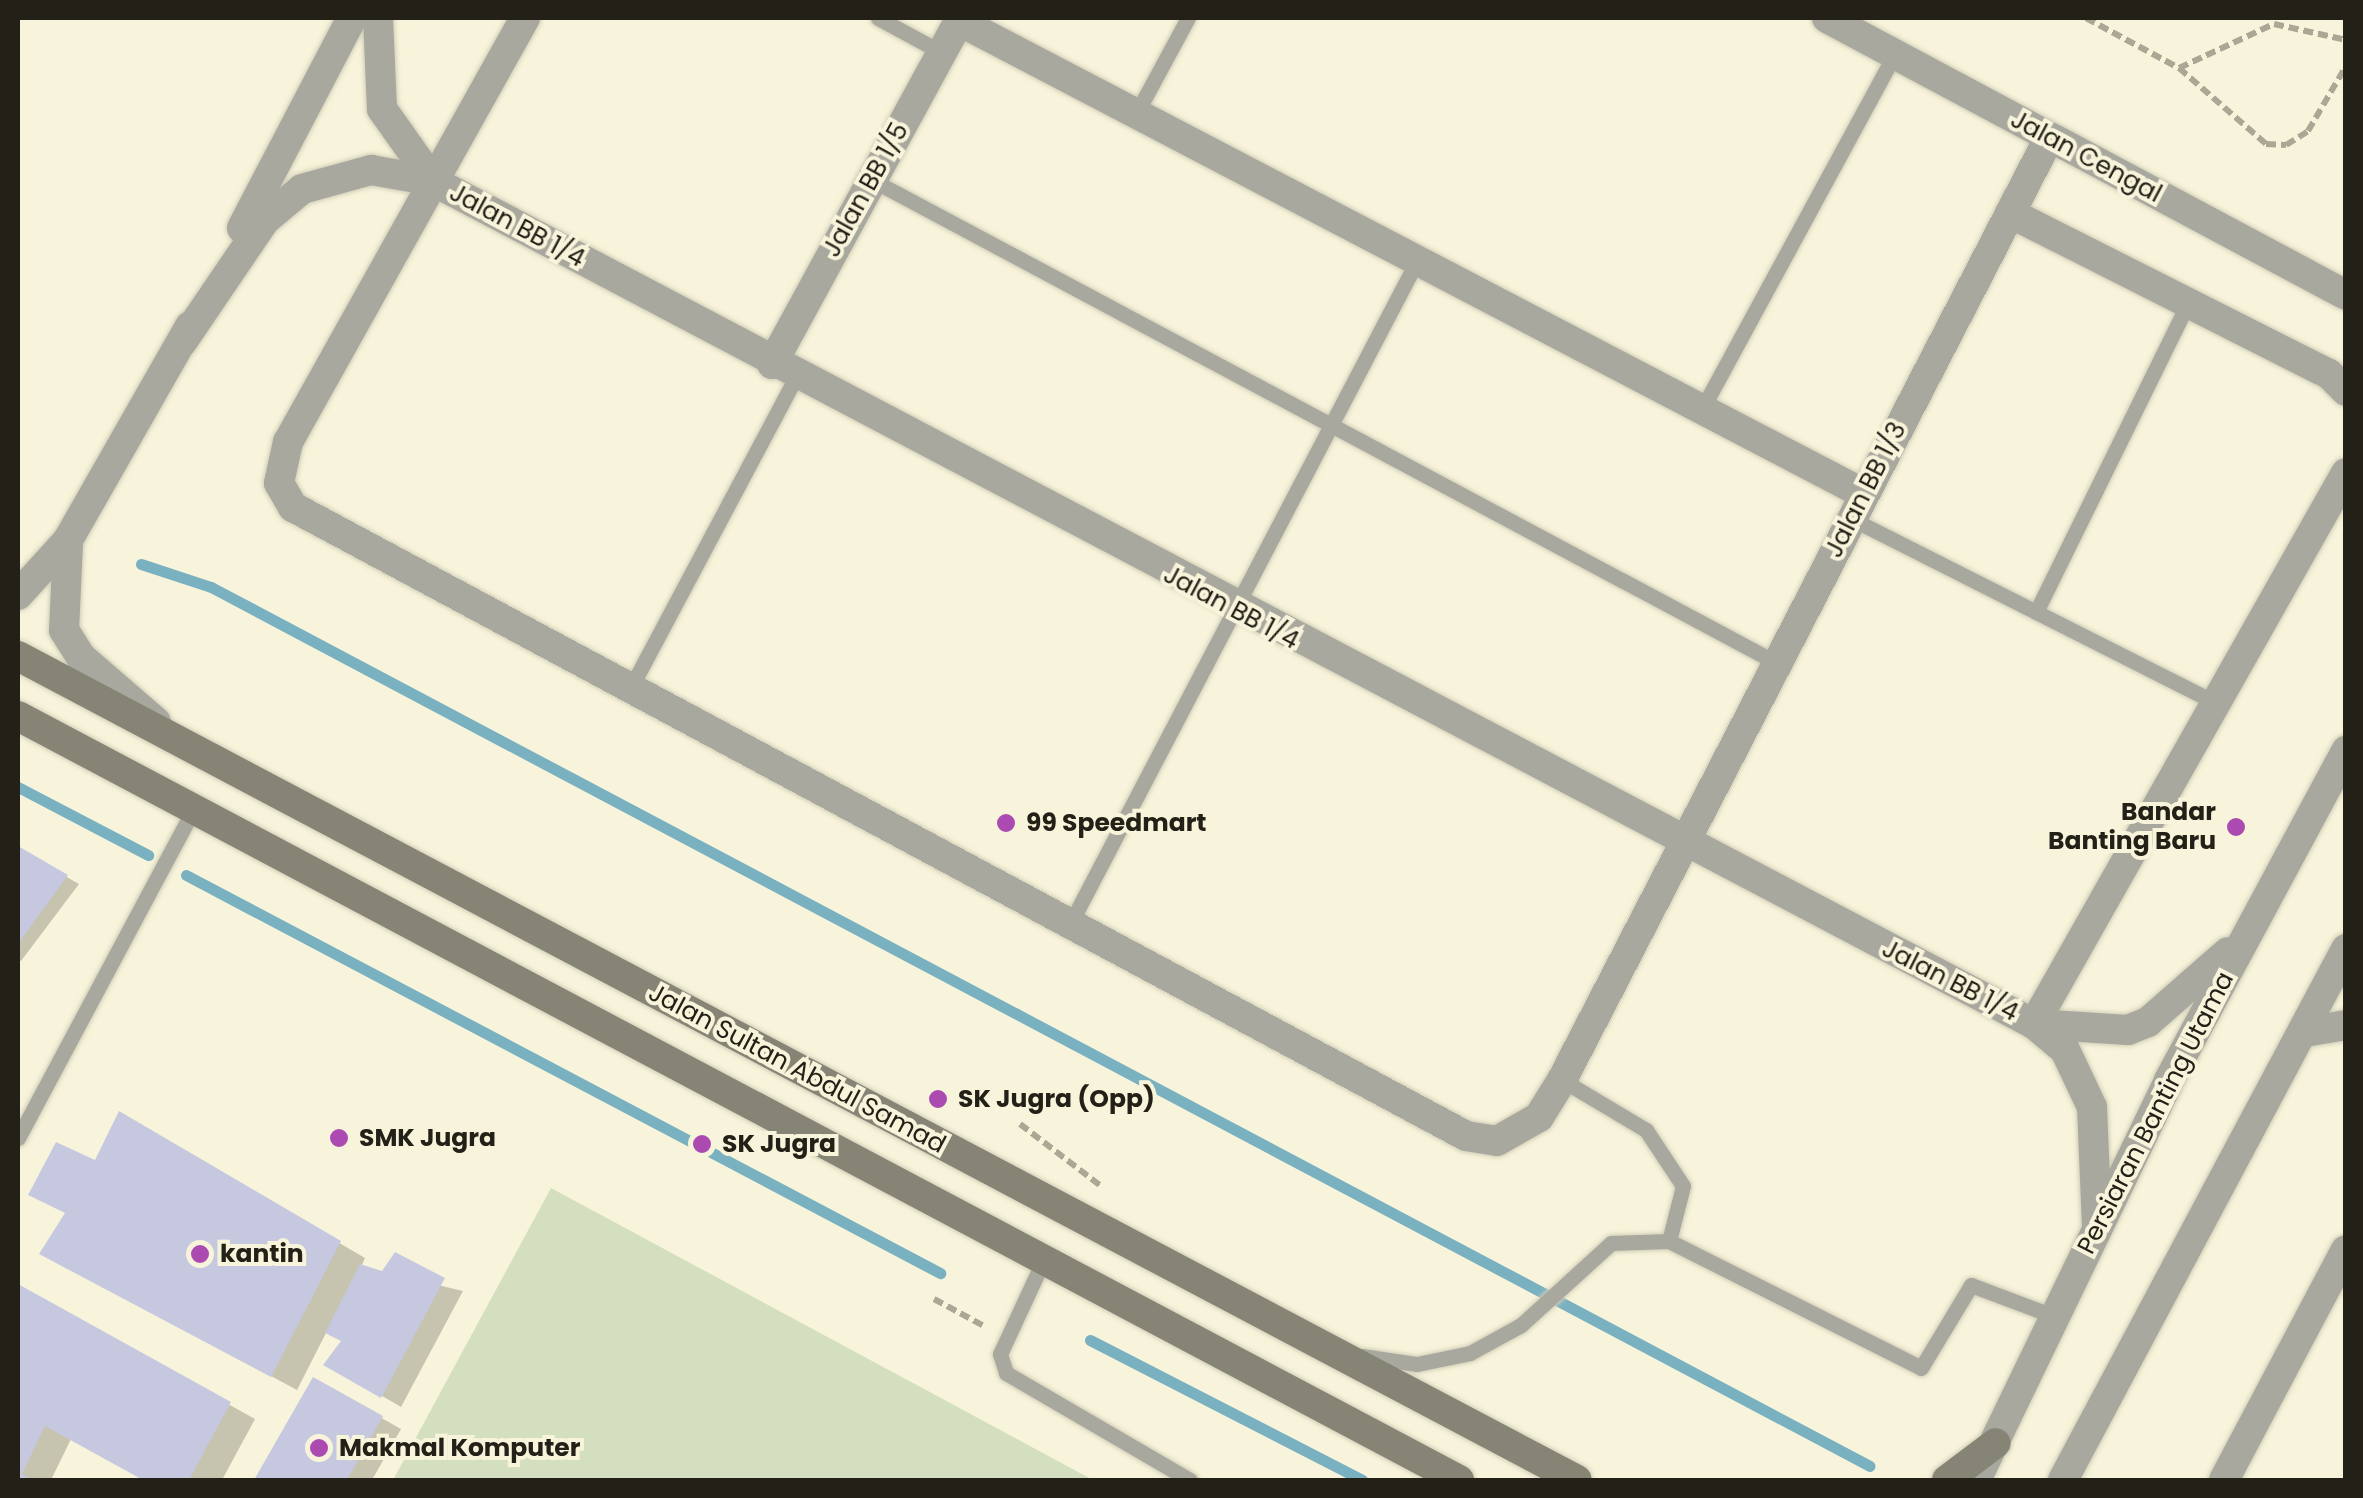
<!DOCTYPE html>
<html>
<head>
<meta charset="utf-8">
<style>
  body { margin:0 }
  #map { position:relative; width:2363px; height:1498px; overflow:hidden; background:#f8f4db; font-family:Poppins,sans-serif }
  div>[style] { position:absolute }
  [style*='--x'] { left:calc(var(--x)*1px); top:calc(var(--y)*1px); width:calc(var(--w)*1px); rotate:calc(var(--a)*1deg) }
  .green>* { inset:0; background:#d4dfbf }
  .shadow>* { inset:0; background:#0003 }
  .stream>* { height:11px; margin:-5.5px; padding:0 5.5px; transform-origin:5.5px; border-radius:5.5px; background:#7ab1c0 }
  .building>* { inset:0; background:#c6c8e0 }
  .path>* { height:6px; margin-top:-3px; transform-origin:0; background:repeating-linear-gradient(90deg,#aba794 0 10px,transparent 0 15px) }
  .roads { filter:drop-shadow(0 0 2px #d1ceb8) drop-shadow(0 0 2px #d1ceb8) }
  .lane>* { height:15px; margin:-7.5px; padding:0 7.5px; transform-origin:7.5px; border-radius:7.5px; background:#a9a89e }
  .street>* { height:30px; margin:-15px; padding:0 15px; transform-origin:15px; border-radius:15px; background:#a9a89e }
  .secondary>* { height:30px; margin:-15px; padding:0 15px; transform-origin:15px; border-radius:15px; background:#858475 }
  .dots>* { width:28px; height:28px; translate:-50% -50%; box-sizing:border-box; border:5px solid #f8f4db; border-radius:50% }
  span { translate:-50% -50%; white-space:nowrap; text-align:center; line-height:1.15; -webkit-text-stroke:8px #f8f4db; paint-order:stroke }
  .street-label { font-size:25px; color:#222017 }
  .poi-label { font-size:25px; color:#222017; font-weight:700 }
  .right { translate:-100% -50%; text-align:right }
  .left { translate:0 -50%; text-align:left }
  .frame { position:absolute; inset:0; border:20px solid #222017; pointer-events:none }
</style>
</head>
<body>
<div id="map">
  <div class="green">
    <i style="clip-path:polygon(551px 1188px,1093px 1480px,393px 1480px)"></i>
  </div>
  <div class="shadow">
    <i style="clip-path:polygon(19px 850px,79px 884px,21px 961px,18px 958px)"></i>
    <i style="clip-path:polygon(120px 1115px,365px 1258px,361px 1267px,463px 1291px,401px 1407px,327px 1364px,344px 1341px,327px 1331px,297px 1390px,68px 1268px)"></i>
    <i style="clip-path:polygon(18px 1287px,255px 1419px,222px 1480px,147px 1480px,71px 1439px,51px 1480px,18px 1480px)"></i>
    <i style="clip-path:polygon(314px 1380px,401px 1429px,372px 1480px,257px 1480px)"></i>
  </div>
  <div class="stream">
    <i style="--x:141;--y:564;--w:74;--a:18.2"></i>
    <i style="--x:211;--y:587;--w:1877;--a:27.92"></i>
    <i style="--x:18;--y:787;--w:147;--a:27.6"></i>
    <i style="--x:186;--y:875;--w:853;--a:27.83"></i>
    <i style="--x:1090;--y:1340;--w:306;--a:27.2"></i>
  </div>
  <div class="building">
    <i style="clip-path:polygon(18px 846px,68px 875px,18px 944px)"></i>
    <i style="clip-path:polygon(119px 1111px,341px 1241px,271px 1377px,39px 1254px,65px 1213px,28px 1195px,56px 1142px,95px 1160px)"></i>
    <i style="clip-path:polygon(395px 1252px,445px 1278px,381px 1398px,323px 1365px,341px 1341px,325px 1333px,360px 1264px,382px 1271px)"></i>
    <i style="clip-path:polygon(18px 1284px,231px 1402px,189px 1480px,143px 1480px,45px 1426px,22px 1474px,33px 1480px,18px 1480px)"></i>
    <i style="clip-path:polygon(313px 1377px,383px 1416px,347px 1480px,254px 1480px)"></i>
  </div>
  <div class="path">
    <i style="--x:2086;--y:18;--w:106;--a:28.3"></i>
    <i style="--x:2179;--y:68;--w:105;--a:-24.9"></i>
    <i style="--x:2274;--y:24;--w:74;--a:12.5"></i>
    <i style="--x:2179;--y:68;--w:116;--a:41.1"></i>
    <i style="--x:2266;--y:144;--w:20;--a:3"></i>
    <i style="--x:2286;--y:145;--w:26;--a:-32"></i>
    <i style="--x:2308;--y:131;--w:75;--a:-59.7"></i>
    <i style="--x:1020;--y:1124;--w:103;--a:37.5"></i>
    <i style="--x:934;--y:1299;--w:57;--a:28.4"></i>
  </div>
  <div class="roads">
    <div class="lane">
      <i style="--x:878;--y:18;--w:72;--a:28.4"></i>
      <i style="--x:1136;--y:114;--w:109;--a:-61.6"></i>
      <i style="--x:872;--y:180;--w:1026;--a:28.09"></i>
      <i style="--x:1702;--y:409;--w:404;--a:-61.5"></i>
      <i style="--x:1852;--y:519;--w:410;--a:26.8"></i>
      <i style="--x:2036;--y:612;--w:344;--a:-63.8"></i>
      <i style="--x:630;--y:689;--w:353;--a:-62"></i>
      <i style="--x:1069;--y:926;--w:751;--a:-62.38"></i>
      <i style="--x:1562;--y:1080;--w:98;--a:30.8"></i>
      <i style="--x:1646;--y:1130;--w:67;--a:56.5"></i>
      <i style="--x:1683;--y:1186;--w:57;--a:104.3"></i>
      <i style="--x:18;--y:1138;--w:373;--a:-61.9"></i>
      <i style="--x:1045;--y:1257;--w:107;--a:114.9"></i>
      <i style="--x:1000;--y:1354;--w:20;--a:72"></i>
      <i style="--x:1006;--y:1373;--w:213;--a:30.2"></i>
      <i style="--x:1362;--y:1356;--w:56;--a:8.3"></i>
      <i style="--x:1417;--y:1364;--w:54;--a:-11.7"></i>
      <i style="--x:1470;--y:1353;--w:58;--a:-28.8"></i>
      <i style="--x:1521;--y:1325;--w:122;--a:-42.3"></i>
      <i style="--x:1611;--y:1243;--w:58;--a:-2"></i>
      <i style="--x:1669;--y:1241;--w:282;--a:26.7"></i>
      <i style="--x:1921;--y:1368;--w:97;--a:-58.9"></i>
      <i style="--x:1971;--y:1285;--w:88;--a:20.7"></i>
    </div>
    <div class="street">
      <i style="--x:378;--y:18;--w:91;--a:87.5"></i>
      <i style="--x:382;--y:109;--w:88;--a:54.7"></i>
      <i style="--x:525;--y:18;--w:486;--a:119.2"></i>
      <i style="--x:288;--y:442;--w:42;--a:102.4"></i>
      <i style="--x:279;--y:483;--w:28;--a:60"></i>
      <i style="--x:293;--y:507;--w:1331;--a:28.2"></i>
      <i style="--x:1466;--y:1136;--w:31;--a:9"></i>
      <i style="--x:1497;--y:1141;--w:48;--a:-29.7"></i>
      <i style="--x:1539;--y:1117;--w:44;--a:-58.1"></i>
      <i style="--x:1562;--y:1080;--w:1060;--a:-62.66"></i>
      <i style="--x:1827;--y:18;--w:588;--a:28.09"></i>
      <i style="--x:959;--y:21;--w:1021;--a:27.59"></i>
      <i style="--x:2010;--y:213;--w:357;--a:26.8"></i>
      <i style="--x:2329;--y:374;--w:24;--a:45"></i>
      <i style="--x:242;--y:228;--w:237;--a:-62.4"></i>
      <i style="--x:182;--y:342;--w:148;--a:-55.8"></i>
      <i style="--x:265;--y:220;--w:48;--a:-40"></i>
      <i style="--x:302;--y:189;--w:72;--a:-15.4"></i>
      <i style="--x:371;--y:170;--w:63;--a:10.1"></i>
      <i style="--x:433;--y:181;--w:1809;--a:27.77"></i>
      <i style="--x:2034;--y:1024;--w:40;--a:40"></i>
      <i style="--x:2065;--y:1050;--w:63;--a:64.7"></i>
      <i style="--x:2092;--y:1107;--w:118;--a:87.6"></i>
      <i style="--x:772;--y:364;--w:394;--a:-61.4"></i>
      <i style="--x:68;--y:543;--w:87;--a:92.6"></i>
      <i style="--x:64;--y:630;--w:32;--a:58"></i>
      <i style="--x:81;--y:657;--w:99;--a:40.9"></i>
      <i style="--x:18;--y:595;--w:74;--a:-47.7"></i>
      <i style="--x:68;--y:540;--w:246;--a:-60.3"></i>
      <i style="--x:2034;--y:1024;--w:633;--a:-60.48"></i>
      <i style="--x:2034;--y:1024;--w:94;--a:3.7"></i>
      <i style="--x:2128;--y:1030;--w:22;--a:-22"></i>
      <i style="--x:2148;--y:1022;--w:106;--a:-41.2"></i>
      <i style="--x:2305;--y:1032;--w:42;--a:-9.7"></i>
      <i style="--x:1976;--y:1480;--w:444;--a:-64.2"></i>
      <i style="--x:2169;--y:1080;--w:374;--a:-61.7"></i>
      <i style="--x:2063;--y:1480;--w:602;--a:-61.94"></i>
      <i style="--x:2224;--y:1480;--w:260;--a:-62.1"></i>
    </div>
    <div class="secondary">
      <i style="--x:18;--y:656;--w:1763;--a:27.86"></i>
      <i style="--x:18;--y:716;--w:1631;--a:27.93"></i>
      <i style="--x:1947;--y:1480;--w:61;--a:-37.1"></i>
    </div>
  </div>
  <div class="dots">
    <i style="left:1006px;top:823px;background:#ab4ab1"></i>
    <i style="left:2236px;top:827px;background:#ab4ab1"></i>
    <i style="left:938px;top:1099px;background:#ab4ab1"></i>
    <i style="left:339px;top:1138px;background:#ab4ab1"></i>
    <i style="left:702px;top:1144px;background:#ab4ab1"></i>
    <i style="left:200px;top:1254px;background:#ab4ab1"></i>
    <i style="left:319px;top:1448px;background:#ab4ab1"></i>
  </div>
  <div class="street-label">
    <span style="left:2086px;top:157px;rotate:28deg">Jalan Cengal</span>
    <span style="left:866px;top:190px;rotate:-61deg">Jalan BB 1/5</span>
    <span style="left:517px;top:226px;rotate:28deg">Jalan BB 1/4</span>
    <span style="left:1866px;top:490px;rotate:-63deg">Jalan BB 1/3</span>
    <span style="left:1231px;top:608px;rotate:28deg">Jalan BB 1/4</span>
    <span style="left:1950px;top:981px;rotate:27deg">Jalan BB 1/4</span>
    <span style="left:797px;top:1069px;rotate:28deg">Jalan Sultan Abdul Samad</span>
    <span style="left:2156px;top:1113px;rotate:-63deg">Persiaran Banting Utama</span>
  </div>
  <div class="poi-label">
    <span class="right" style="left:2216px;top:827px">Bandar<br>Banting Baru</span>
    <span class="left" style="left:1026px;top:823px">99 Speedmart</span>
    <span class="left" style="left:958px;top:1099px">SK Jugra (Opp)</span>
    <span class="left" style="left:359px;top:1138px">SMK Jugra</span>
    <span class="left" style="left:722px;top:1144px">SK Jugra</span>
    <span class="left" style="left:220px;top:1254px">kantin</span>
    <span class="left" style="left:339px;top:1448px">Makmal Komputer</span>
  </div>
  <div class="frame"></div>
</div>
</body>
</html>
